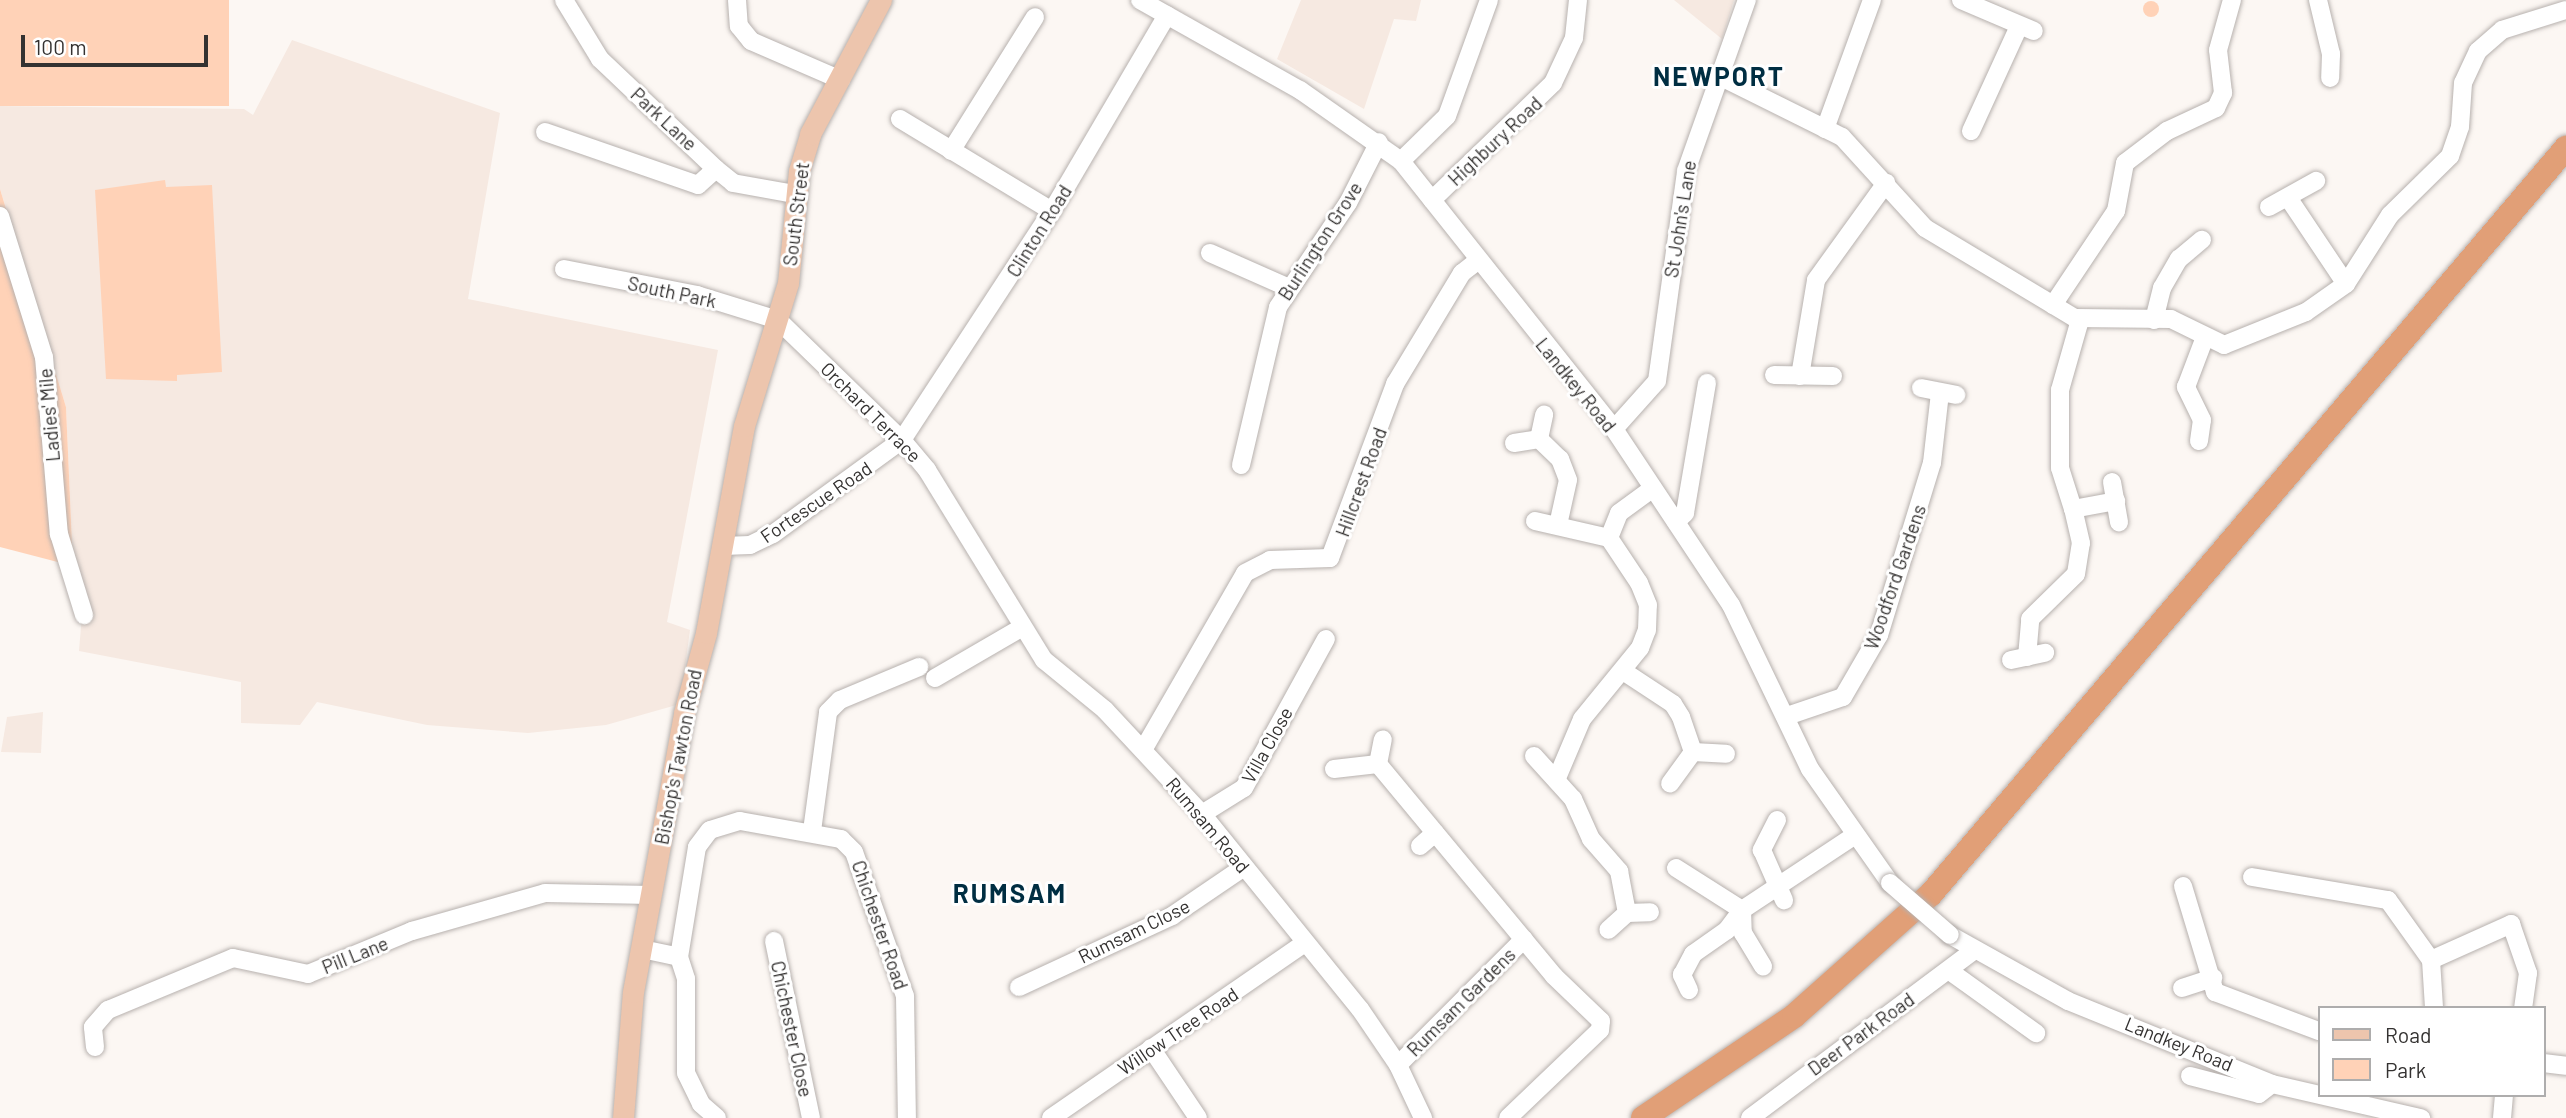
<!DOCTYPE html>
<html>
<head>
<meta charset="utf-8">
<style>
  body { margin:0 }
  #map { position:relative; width:2566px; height:1118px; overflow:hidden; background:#fcf7f3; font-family:Barlow,sans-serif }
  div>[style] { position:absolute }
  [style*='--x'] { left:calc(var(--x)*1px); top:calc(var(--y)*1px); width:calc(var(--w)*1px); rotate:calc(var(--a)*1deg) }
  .built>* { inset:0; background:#f6e9e1 }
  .green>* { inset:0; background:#ffd2b7; transform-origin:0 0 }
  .round { border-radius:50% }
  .roads { filter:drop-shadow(0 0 2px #b7b1ae) drop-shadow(0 0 2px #b7b1ae) }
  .minor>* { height:18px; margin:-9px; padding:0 9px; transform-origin:9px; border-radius:9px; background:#fff }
  .major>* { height:21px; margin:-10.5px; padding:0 10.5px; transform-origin:10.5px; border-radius:10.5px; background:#edc5ad }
  .highway>* { height:24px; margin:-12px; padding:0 12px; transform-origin:12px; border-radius:12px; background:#e19f77 }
  .bridges { filter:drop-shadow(0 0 2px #b7b1ae) drop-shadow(0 0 2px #b7b1ae) }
  .minor-bridge>* { height:18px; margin:-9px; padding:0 9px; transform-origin:9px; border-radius:9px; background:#fff }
  span { translate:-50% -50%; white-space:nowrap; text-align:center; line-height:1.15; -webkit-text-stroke:6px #fff; paint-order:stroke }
  .street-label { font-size:19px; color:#343231 }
  .district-label { font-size:26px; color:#002e42; font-weight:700; letter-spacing:2px }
  .legend { position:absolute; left:2318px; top:1006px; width:228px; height:91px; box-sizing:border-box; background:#fff; border:2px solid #aeadad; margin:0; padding:9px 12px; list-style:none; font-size:21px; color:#343231 }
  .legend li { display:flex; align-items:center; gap:14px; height:35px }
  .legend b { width:35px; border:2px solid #aeadad }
  .scale { position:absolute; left:21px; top:35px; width:187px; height:32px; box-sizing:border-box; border:4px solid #343231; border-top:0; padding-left:9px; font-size:21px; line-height:24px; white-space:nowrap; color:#343231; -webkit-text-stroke:5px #fff; paint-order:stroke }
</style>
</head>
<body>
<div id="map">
  <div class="built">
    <i style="clip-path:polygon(1301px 0,1421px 0,1416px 21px,1394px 19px,1364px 109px,1277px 59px)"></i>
    <i style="clip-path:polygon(1674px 0,1734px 0,1722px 39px)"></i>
    <i style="clip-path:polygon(292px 40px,500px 113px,468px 299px,718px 350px,667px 622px,690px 630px,680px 704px,606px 725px,528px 733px,427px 725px,317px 702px,300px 725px,241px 723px,241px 682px,79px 651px,84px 590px,73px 566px,66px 407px,0 189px,0 106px,244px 109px,253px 115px)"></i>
    <i style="clip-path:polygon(43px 712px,41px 753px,1px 752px,7px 717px)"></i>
  </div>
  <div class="green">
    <i style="left:0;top:0;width:229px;height:106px"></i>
    <i class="round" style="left:2143px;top:1px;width:16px;height:16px"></i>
    <i style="clip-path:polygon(165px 180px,166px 187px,212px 185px,222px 372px,177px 375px,177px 381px,106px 379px,95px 190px)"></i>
    <i style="clip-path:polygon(0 189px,66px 407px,73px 566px,0 547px)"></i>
  </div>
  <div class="roads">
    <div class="minor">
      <i style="--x:564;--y:0;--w:69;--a:58.6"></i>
      <i style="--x:600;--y:59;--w:160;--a:43.5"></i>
      <i style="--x:716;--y:169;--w:22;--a:39"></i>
      <i style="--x:733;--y:183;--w:63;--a:10.1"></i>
      <i style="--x:737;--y:0;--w:26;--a:86"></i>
      <i style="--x:739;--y:26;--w:19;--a:51"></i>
      <i style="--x:751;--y:41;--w:98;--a:23.4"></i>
      <i style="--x:1140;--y:0;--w:184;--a:29.4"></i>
      <i style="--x:1300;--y:90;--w:123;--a:35.1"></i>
      <i style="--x:1401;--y:161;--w:342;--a:51.5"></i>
      <i style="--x:1614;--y:429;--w:211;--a:56.4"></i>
      <i style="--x:1731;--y:605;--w:182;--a:64.3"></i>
      <i style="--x:1810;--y:769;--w:139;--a:54.9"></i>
      <i style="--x:1961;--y:0;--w:79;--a:23"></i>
      <i style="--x:2318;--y:0;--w:56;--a:76.5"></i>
      <i style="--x:2331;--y:54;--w:24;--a:92"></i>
      <i style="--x:1719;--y:76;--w:137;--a:26.4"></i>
      <i style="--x:1842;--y:137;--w:123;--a:47.6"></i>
      <i style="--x:1925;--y:228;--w:175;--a:31"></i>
      <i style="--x:2075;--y:318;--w:96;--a:0.6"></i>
      <i style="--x:2171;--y:319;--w:59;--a:26.1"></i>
      <i style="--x:2224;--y:345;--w:88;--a:-21.9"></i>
      <i style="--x:2306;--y:312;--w:49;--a:-35"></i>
      <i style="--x:2346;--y:284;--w:82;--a:-57.5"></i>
      <i style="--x:2390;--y:215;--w:84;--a:-44.5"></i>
      <i style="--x:2450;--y:156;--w:31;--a:-71"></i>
      <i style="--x:2460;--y:127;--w:44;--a:-86.1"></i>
      <i style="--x:2463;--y:83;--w:35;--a:-65"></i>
      <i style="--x:2478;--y:51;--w:32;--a:-41"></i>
      <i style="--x:2502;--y:30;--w:67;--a:-17.4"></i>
      <i style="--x:900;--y:119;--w:178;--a:31.2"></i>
      <i style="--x:1825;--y:129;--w:137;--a:-70"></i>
      <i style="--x:1971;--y:131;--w:115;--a:-65.4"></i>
      <i style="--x:545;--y:132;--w:162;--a:19.1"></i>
      <i style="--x:698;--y:185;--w:24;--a:-42"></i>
      <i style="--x:951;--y:151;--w:158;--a:-57.9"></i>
      <i style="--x:1401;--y:161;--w:64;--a:-44.4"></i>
      <i style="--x:1447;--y:116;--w:123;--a:-70.1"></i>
      <i style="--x:2289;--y:199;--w:102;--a:56.2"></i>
      <i style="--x:1432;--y:200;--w:168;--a:-44"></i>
      <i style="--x:1553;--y:83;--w:50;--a:-65"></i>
      <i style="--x:1574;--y:38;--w:38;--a:-84"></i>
      <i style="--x:2269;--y:207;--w:54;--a:-29"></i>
      <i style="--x:0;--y:216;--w:148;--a:72.7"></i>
      <i style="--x:44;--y:357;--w:178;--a:85.2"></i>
      <i style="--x:59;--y:534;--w:85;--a:72.8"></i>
      <i style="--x:1210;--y:253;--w:84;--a:23.8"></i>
      <i style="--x:564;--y:269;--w:136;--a:11.1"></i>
      <i style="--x:697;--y:295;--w:85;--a:17.2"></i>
      <i style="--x:778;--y:320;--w:173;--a:44.1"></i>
      <i style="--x:902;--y:440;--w:39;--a:50"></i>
      <i style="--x:927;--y:470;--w:223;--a:58.4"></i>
      <i style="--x:1044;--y:660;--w:79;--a:39.3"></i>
      <i style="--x:1105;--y:710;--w:142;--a:47"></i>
      <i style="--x:1202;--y:814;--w:251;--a:51"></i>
      <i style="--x:1360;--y:1009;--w:68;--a:55.8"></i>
      <i style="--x:1398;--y:1065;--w:59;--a:64.7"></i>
      <i style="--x:2053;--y:305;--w:113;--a:-56.2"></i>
      <i style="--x:2116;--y:211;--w:49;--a:-79.4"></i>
      <i style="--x:2125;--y:163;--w:53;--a:-37.3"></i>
      <i style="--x:2167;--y:131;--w:54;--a:-25.1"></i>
      <i style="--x:2216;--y:108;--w:17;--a:-65"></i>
      <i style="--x:2223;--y:93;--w:43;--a:-96.6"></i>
      <i style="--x:2218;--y:50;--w:52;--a:-74.4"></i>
      <i style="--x:2154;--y:320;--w:33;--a:-76"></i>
      <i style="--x:2162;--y:288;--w:34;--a:-60"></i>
      <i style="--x:2179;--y:259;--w:30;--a:-40"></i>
      <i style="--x:1774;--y:375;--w:59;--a:1"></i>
      <i style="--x:1800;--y:376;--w:97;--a:-80.5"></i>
      <i style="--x:1816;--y:280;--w:120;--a:-54.2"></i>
      <i style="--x:1921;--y:388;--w:36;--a:11"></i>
      <i style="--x:1614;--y:429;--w:64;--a:-48.1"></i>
      <i style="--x:1657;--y:381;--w:212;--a:-82.1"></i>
      <i style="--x:1686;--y:171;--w:182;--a:-70.4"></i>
      <i style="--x:1539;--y:439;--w:25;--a:-78"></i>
      <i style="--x:2199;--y:441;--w:21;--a:-82"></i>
      <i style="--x:2202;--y:420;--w:37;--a:-116"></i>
      <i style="--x:2186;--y:387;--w:53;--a:-69.2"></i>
      <i style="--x:1514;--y:443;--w:25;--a:-9"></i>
      <i style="--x:1539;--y:439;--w:29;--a:44"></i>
      <i style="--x:1560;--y:459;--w:22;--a:69"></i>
      <i style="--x:1568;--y:480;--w:46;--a:102.5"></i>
      <i style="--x:1241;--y:465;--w:162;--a:-76.8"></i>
      <i style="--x:1278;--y:307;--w:125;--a:-56.1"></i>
      <i style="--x:1348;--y:203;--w:68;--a:-63.1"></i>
      <i style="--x:2112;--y:482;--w:41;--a:80.1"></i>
      <i style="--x:2073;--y:509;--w:43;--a:-107.6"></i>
      <i style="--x:2060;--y:468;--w:78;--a:-90"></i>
      <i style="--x:2060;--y:390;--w:73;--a:-74.1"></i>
      <i style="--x:1535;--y:521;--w:76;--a:12.9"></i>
      <i style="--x:1676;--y:522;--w:13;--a:-45"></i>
      <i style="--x:1685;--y:513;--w:132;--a:-80.4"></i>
      <i style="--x:723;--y:546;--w:27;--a:-2"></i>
      <i style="--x:750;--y:545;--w:25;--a:-26"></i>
      <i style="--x:773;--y:534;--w:160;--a:-36.1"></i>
      <i style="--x:902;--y:440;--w:274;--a:-56.8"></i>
      <i style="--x:1052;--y:211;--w:227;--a:-59.6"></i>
      <i style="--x:2027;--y:657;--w:38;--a:-85"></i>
      <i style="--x:2030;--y:619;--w:64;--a:-44.4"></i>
      <i style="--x:2076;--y:574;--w:31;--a:-81"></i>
      <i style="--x:2081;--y:543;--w:35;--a:-103"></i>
      <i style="--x:2073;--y:509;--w:44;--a:-10.5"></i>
      <i style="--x:2011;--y:660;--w:35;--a:-12"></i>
      <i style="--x:1623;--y:671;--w:60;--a:33.4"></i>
      <i style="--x:1673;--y:704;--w:15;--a:58"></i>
      <i style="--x:1681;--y:717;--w:37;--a:71"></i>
      <i style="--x:1693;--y:752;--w:39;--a:126"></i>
      <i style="--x:935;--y:678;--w:99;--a:-30.2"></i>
      <i style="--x:1787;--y:716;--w:59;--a:-18.7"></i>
      <i style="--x:1843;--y:697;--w:72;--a:-59.9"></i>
      <i style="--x:1879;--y:635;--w:180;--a:-72.9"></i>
      <i style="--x:1932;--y:463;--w:70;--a:-83.5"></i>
      <i style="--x:1143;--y:750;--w:204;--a:-60"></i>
      <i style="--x:1245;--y:573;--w:28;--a:-27"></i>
      <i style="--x:1270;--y:560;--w:60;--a:-1.9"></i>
      <i style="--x:1330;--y:558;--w:186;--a:-69.5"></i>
      <i style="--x:1395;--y:384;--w:130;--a:-58.9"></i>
      <i style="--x:1462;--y:273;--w:18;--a:-38"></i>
      <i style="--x:1693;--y:752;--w:33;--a:3"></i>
      <i style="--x:1534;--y:756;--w:58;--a:47.8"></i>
      <i style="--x:1573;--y:799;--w:44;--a:65.8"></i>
      <i style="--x:1591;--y:839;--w:43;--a:48.8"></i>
      <i style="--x:1619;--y:871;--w:43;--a:79.2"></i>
      <i style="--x:1627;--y:913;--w:25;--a:138"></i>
      <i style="--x:1378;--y:764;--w:25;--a:-79"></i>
      <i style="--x:1334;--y:769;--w:44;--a:-6.5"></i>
      <i style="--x:1378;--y:764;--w:276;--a:50.3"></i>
      <i style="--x:1554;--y:976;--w:65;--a:43.8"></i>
      <i style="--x:1601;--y:1021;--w:9;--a:96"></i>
      <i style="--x:1600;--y:1030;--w:127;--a:136.3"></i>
      <i style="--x:1557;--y:778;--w:64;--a:-67"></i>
      <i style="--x:1582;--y:719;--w:92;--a:-50.8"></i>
      <i style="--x:1640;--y:648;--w:19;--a:-69"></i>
      <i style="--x:1647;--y:630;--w:25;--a:-88"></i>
      <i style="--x:1648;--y:605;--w:24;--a:-112"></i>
      <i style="--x:1639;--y:583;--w:54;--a:-123.7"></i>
      <i style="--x:1609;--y:538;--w:27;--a:-68"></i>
      <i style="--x:1619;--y:513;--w:42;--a:-36.3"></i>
      <i style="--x:1202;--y:814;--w:49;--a:-31.8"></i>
      <i style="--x:1244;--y:788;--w:170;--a:-61.2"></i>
      <i style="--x:1777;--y:820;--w:34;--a:117"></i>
      <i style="--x:1762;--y:850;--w:55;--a:66.3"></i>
      <i style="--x:812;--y:831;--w:120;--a:-82.3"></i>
      <i style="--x:828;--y:712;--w:17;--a:-45"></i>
      <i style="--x:840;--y:700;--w:86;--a:-22.7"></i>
      <i style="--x:1420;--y:846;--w:20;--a:-41"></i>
      <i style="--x:1676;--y:868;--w:78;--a:32.5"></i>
      <i style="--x:1742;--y:910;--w:23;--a:88"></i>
      <i style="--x:1743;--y:933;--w:39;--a:59"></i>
      <i style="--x:2252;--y:877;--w:138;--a:9.6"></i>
      <i style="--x:2388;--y:900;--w:74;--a:54.4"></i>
      <i style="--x:2431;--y:960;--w:48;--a:86.4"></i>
      <i style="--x:2183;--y:886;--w:111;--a:73.2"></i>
      <i style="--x:2215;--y:992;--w:111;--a:20.6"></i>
      <i style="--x:1627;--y:913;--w:23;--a:-2"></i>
      <i style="--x:1950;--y:935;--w:135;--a:29.2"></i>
      <i style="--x:2068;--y:1001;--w:220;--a:22.1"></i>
      <i style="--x:2272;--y:1084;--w:153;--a:12.9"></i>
      <i style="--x:774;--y:941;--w:181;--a:78.2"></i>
      <i style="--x:642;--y:949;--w:38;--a:12"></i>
      <i style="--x:679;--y:957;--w:23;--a:72"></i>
      <i style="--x:686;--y:979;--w:94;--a:90"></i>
      <i style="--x:686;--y:1073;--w:34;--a:64"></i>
      <i style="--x:701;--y:1104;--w:21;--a:41"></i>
      <i style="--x:679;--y:957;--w:111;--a:-80.7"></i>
      <i style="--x:697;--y:847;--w:21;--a:-53"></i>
      <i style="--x:710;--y:830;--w:31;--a:-17"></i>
      <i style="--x:740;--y:821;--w:103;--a:10.1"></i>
      <i style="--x:841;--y:839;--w:18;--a:45"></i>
      <i style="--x:854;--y:852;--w:153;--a:70.5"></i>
      <i style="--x:905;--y:996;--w:122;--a:89.1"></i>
      <i style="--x:2431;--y:960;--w:88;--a:-24.2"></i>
      <i style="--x:2511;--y:924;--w:52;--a:70.9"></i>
      <i style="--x:2528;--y:973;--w:35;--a:98"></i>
      <i style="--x:1951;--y:972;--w:105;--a:35.7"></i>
      <i style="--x:1019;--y:987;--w:169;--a:-24.9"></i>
      <i style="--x:1172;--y:916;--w:87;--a:-34.2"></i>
      <i style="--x:2182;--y:988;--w:33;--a:-18"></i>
      <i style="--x:1689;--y:990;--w:17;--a:-115"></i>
      <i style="--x:1682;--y:975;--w:24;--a:-62"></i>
      <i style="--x:1693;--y:954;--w:42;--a:-35.2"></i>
      <i style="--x:1727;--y:930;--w:25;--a:-53"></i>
      <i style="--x:1742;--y:910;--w:134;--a:-33.5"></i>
      <i style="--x:95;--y:1047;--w:20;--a:-96"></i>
      <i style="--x:93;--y:1027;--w:23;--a:-49"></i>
      <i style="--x:108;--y:1010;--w:135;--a:-22.6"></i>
      <i style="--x:233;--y:958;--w:77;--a:12"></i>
      <i style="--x:308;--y:974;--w:113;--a:-22.5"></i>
      <i style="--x:412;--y:931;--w:138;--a:-15.9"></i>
      <i style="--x:545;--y:893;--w:107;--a:1.1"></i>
      <i style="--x:1151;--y:1048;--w:84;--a:56.1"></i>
      <i style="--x:2543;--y:1063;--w:23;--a:7"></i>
      <i style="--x:1398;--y:1065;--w:178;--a:-45"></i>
      <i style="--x:2190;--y:1076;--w:71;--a:14.6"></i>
      <i style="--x:2259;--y:1094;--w:16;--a:-38"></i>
      <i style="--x:1051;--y:1118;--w:308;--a:-34.6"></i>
      <i style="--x:1750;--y:1118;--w:277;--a:-36.8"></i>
      <i style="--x:2502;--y:1118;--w:23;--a:-85"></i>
    </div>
    <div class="major">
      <i style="--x:623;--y:1118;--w:126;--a:-85.5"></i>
      <i style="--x:633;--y:992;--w:284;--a:-79.6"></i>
      <i style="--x:684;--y:713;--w:83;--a:-74.6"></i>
      <i style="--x:706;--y:633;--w:210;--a:-79.6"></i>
      <i style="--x:744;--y:426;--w:150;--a:-72.9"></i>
      <i style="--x:788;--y:283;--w:113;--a:-84.4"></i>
      <i style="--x:799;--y:171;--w:39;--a:-73"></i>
      <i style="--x:810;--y:134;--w:152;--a:-62.1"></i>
    </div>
    <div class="highway">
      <i style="--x:1643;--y:1118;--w:182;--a:-34"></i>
      <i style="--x:1794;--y:1016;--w:183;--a:-41.7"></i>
      <i style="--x:1931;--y:894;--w:980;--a:-49.6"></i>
    </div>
  </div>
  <div class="bridges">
    <div class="minor-bridge">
      <i style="--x:1890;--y:883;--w:79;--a:40.9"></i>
    </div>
  </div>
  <div class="street-label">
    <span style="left:664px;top:119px;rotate:43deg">Park Lane</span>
    <span style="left:1495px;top:141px;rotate:-43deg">Highbury Road</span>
    <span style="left:796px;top:214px;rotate:-83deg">South Street</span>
    <span style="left:1680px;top:219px;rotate:-81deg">St John's Lane</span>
    <span style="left:1039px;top:231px;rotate:-58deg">Clinton Road</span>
    <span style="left:1320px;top:241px;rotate:-57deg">Burlington Grove</span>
    <span style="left:672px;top:292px;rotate:12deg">South Park</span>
    <span style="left:1576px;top:385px;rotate:51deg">Landkey Road</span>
    <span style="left:871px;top:412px;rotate:45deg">Orchard Terrace</span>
    <span style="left:49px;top:415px;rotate:-95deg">Ladies' Mile</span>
    <span style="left:1361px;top:482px;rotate:-70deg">Hillcrest Road</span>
    <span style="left:816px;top:502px;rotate:-34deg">Fortescue Road</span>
    <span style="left:1895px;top:577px;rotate:-71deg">Woodford Gardens</span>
    <span style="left:1267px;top:745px;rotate:-61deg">Villa Close</span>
    <span style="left:678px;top:757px;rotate:-79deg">Bishop's Tawton Road</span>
    <span style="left:1208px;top:825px;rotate:50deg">Rumsam Road</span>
    <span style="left:880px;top:925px;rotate:71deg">Chichester Road</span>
    <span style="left:1134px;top:931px;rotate:-26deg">Rumsam Close</span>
    <span style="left:355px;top:955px;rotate:-22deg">Pill Lane</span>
    <span style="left:1461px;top:1002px;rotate:-45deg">Rumsam Gardens</span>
    <span style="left:792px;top:1029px;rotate:78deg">Chichester Close</span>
    <span style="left:1178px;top:1031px;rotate:-34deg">Willow Tree Road</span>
    <span style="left:1861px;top:1034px;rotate:-36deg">Deer Park Road</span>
    <span style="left:2179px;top:1044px;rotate:22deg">Landkey Road</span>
  </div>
  <div class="district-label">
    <span style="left:1719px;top:76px">NEWPORT</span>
    <span style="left:1010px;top:893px">RUMSAM</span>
  </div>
  <ul class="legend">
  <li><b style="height:9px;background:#edc5ad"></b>Road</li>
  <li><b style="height:19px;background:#ffd2b7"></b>Park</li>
  </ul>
  <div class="scale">100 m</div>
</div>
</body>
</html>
